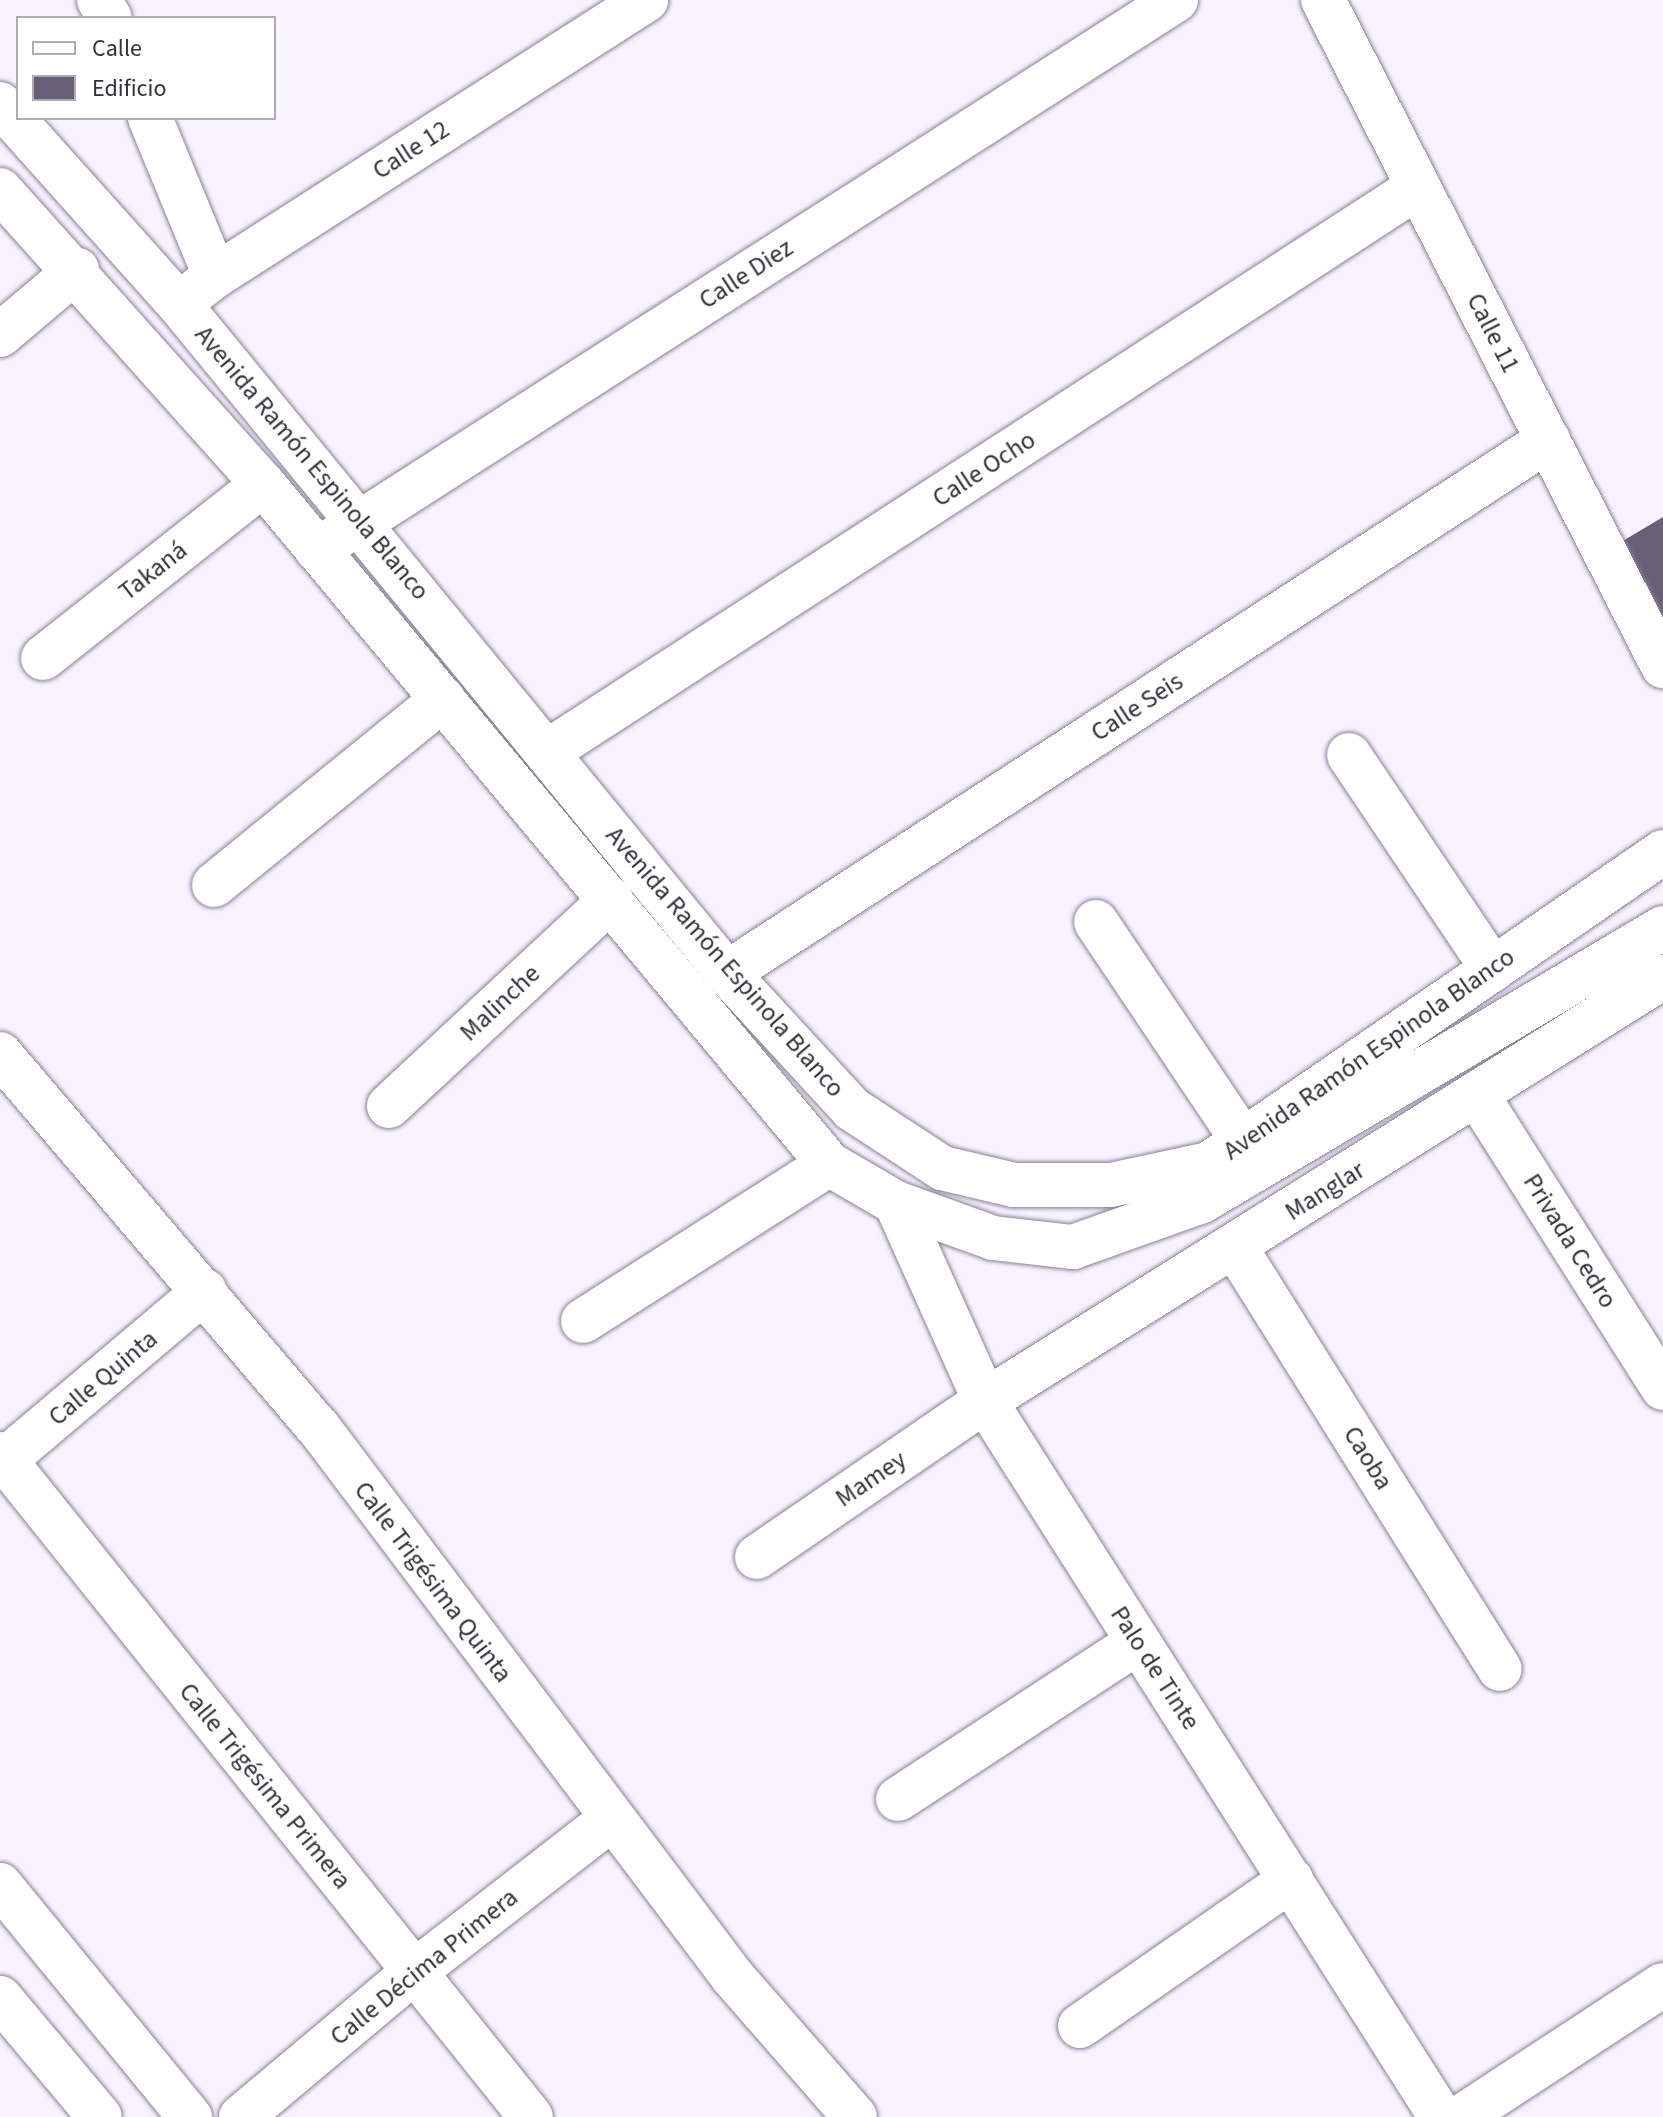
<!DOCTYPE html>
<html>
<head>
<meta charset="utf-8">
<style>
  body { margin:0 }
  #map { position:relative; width:1663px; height:2117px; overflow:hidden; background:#f8f4ff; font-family:"Source Sans 3",sans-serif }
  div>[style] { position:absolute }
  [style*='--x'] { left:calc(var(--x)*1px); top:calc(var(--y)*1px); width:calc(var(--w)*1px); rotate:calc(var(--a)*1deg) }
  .building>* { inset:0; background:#6a5f76 }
  .roads { filter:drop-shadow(0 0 2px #8a7f98) drop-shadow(0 0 2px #8a7f98) }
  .street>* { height:44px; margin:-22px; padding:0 22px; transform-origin:22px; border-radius:22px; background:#fff }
  .secondary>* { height:44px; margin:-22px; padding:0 22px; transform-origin:22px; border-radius:22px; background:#fff }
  span { translate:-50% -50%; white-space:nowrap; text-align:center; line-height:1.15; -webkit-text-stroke:8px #fff; paint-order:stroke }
  .street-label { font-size:26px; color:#35303b }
  .legend { position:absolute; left:16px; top:16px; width:260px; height:104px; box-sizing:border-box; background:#fff; border:2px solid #aeacb1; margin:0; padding:10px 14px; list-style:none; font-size:24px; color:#35303b }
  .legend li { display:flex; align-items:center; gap:16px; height:40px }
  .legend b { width:40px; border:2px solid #aeacb1 }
</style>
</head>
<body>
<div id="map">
  <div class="building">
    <i style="clip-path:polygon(1663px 517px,1663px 626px,1621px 542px)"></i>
  </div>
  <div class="roads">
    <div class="street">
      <i style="--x:99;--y:0;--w:21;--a:59"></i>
      <i style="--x:1323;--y:0;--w:748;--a:62.96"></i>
      <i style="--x:150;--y:118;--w:171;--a:67.6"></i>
      <i style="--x:179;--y:304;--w:46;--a:-37.9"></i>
      <i style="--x:215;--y:276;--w:512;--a:-32.63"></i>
      <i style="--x:0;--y:335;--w:101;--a:-40.2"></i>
      <i style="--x:317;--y:550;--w:1020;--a:-32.63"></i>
      <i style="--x:43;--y:658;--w:280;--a:-38.3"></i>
      <i style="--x:550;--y:750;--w:1035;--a:-32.97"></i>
      <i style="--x:1349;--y:755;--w:258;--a:56.1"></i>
      <i style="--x:214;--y:885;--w:295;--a:-39.1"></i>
      <i style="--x:1096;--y:922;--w:264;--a:56.1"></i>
      <i style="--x:727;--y:973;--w:979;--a:-32.99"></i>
      <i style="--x:0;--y:1054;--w:490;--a:49.6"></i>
      <i style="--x:318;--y:1427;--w:688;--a:52.98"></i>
      <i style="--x:732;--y:1976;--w:187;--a:48.9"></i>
      <i style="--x:1477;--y:1095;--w:347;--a:57.6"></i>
      <i style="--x:389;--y:1106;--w:303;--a:-42.9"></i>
      <i style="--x:896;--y:1203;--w:217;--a:65.8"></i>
      <i style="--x:985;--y:1401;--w:849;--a:57.51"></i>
      <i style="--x:1235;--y:1247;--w:498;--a:57.9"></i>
      <i style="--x:583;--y:1321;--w:292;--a:-32.5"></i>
      <i style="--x:0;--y:1454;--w:849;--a:51.31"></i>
      <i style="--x:0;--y:1464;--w:268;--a:-40.2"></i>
      <i style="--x:757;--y:1557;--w:276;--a:-34.4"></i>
      <i style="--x:985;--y:1401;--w:800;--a:-32.02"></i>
      <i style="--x:898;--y:1799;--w:287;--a:-33.2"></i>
      <i style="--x:1080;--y:2026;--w:257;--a:-34.7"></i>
      <i style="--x:241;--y:2117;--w:226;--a:-40"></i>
      <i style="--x:414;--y:1972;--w:248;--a:-37.8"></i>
      <i style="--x:1461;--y:2117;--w:241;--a:-33.2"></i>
    </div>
    <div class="secondary">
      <i style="--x:0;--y:104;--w:268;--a:48.2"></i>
      <i style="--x:179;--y:304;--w:865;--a:50.68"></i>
      <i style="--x:727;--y:973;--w:185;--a:47.4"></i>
      <i style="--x:852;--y:1109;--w:108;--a:33.2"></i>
      <i style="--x:942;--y:1168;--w:74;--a:13.3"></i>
      <i style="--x:1014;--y:1185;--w:97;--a:0"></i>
      <i style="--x:1111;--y:1185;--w:100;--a:-12.1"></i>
      <i style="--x:1209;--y:1164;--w:551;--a:-34.5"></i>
      <i style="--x:0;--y:190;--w:394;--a:48.2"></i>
      <i style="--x:263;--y:484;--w:885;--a:50.23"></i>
      <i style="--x:829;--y:1164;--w:78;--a:30.2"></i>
      <i style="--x:896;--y:1203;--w:103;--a:19.8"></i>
      <i style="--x:993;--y:1238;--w:81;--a:6.4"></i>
      <i style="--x:1073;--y:1247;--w:137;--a:-19.6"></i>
      <i style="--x:1202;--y:1201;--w:536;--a:-30.63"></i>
      <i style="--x:0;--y:1885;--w:300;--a:50.7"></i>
      <i style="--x:0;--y:1998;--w:155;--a:50"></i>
    </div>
  </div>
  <div class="street-label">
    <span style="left:411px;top:150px;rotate:-33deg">Calle 12</span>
    <span style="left:746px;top:274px;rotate:-33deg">Calle Diez</span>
    <span style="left:1493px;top:333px;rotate:63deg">Calle 11</span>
    <span style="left:312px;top:463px;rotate:50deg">Avenida Ramón Espinola Blanco</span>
    <span style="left:984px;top:469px;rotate:-33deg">Calle Ocho</span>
    <span style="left:153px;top:571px;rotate:-38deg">Takaná</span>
    <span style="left:1137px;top:707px;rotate:-33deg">Calle Seis</span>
    <span style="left:725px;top:962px;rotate:49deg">Avenida Ramón Espinola Blanco</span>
    <span style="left:500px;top:1003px;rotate:-43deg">Malinche</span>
    <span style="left:1369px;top:1054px;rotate:-35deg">Avenida Ramón Espinola Blanco</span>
    <span style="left:1325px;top:1191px;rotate:-32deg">Manglar</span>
    <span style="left:1570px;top:1241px;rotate:58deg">Privada Cedro</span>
    <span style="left:103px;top:1378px;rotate:-40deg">Calle Quinta</span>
    <span style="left:1368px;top:1458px;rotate:58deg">Caoba</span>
    <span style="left:871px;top:1479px;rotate:-34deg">Mamey</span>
    <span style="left:433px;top:1582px;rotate:53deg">Calle Trigésima Quinta</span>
    <span style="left:1155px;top:1668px;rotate:57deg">Palo de Tinte</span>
    <span style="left:265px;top:1786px;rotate:51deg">Calle Trigésima Primera</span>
    <span style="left:424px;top:1967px;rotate:-39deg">Calle Décima Primera</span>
  </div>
  <ul class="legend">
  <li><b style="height:10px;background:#fff"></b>Calle</li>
  <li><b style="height:22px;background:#6a5f76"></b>Edificio</li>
  </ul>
</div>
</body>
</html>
